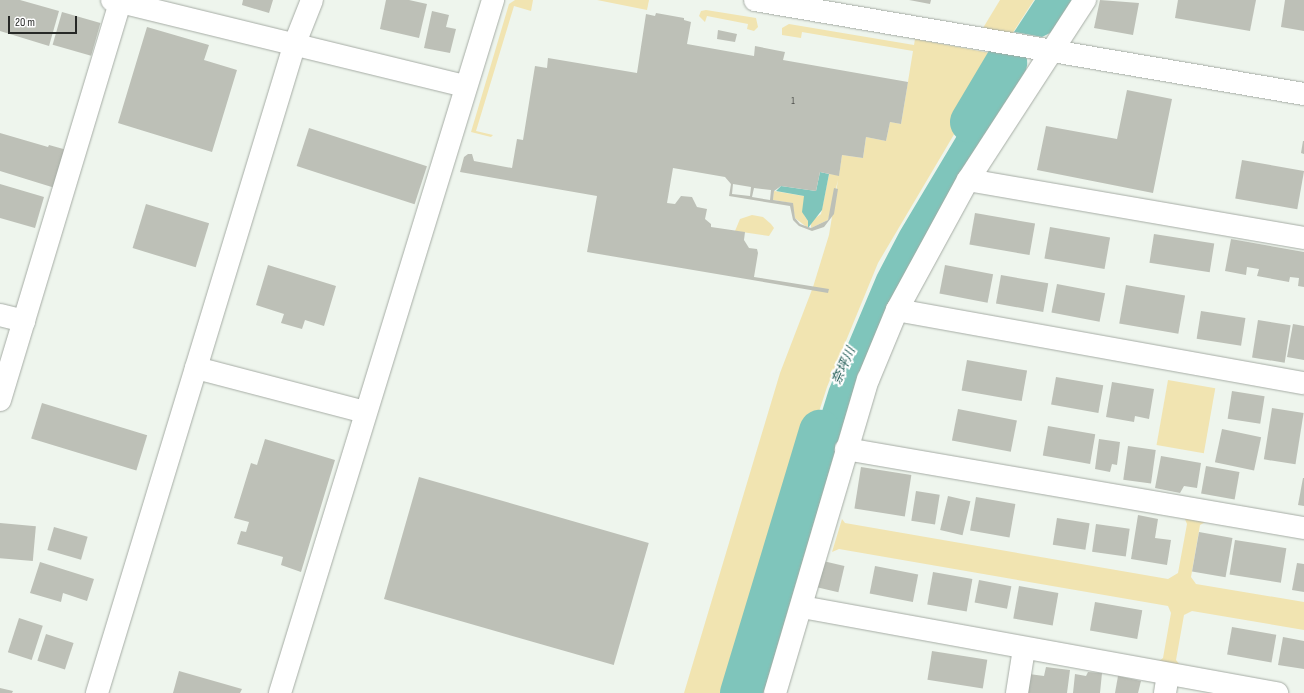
<!DOCTYPE html>
<html>
<head>
<meta charset="utf-8">
<style>
  body { margin:0 }
  #map { position:relative; width:1304px; height:693px; overflow:hidden; background:#eef5ed; font-family:"Sofia Sans Condensed","Noto Sans JP",sans-serif }
  div>[style] { position:absolute }
  [style*='--x'] { left:calc(var(--x)*1px); top:calc(var(--y)*1px); width:calc(var(--w)*1px); rotate:calc(var(--a)*1deg) }
  .green>* { inset:0; background:#f1e4b1; transform-origin:0 0 }
  .water>* { inset:0; background:#7fc5bb; transform-origin:0 0 }
  .river>* { height:42px; margin:-21px; padding:0 21px; transform-origin:21px; border-radius:21px; background:#7fc5bb }
  .building>* { inset:0; background:#bdc0b7; transform-origin:0 0 }
  .roads { filter:drop-shadow(0 0 1px #a6aca5) drop-shadow(0 0 1px #a6aca5) }
  .minor>* { height:22px; margin:-11px; padding:0 11px; transform-origin:11px; border-radius:11px; background:#fff }
  .tertiary>* { height:22px; margin:-11px; padding:0 11px; transform-origin:11px; border-radius:11px; background:#fff }
  span { translate:-50% -50%; white-space:nowrap; text-align:center; line-height:1.15; -webkit-text-stroke:4px #fff; paint-order:stroke }
  .number-label { font-size:10px; color:#4c4e4a }
  .number-label span { -webkit-text-stroke-width:0 }
  .water-label { font-size:13px; color:#245e57; font-style:italic }
  .scale { position:absolute; left:8px; top:16px; width:69px; height:18px; box-sizing:border-box; border:2px solid #262826; border-top:0; padding-left:5px; font-size:12px; line-height:14px; white-space:nowrap; color:#262826; -webkit-text-stroke:3px #fff; paint-order:stroke }
</style>
</head>
<body>
<div id="map">
  <div class="green">
    <i style="clip-path:polygon(515px 0,533px 0,531px 11px,514px 6px,476px 131px,493px 135px,491px 137px,471px 132px,509px 4px)"></i>
    <i style="clip-path:polygon(597px 0,649px 0,647px 10px)"></i>
    <i style="clip-path:polygon(1000px 0,1034px 0,1012px 34px,983px 28px)"></i>
    <i style="clip-path:polygon(706px 10px,756px 18px,758px 27px,754px 31px,747px 29px,748px 24px,707px 16px,705px 22px,699px 16px,701px 11px)"></i>
    <i style="clip-path:polygon(789px 24px,914px 45px,915px 39px,1001px 55px,878px 263px,827px 387px,795px 486px,827px 496px,805px 569px,770px 557px,730px 693px,684px 693px,780px 373px,813px 287px,829px 235px,838px 180px,828px 220px,811px 228px,811px 221px,821px 214px,829px 174px,839px 175px,842px 155px,863px 158px,866px 137px,886px 141px,890px 122px,901px 124px,913px 51px,802px 32px,801px 38px,782px 35px,782px 28px)"></i>
    <i style="clip-path:polygon(774px 191px,804px 196px,804px 215px,808px 221px,808px 228px,795px 218px,792px 203px,773px 200px)"></i>
    <i style="clip-path:polygon(752px 215px,763px 217px,771px 224px,774px 228px,769px 236px,735px 231px,740px 219px)"></i>
    <i style="left:1168px;top:380px;width:48px;height:66px;rotate:10deg"></i>
    <i style="clip-path:polygon(1184px 517px,1207px 521px,1200px 525px,1191px 577px,1196px 584px,1304px 602px,1304px 630px,1192px 611px,1184px 615px,1176px 660px,1180px 665px,1159px 661px,1163px 658px,1171px 613px,1168px 606px,839px 549px,832px 552px,842px 519px,845px 523px,1168px 579px,1178px 573px,1187px 524px)"></i>
  </div>
  <div class="water">
    <i style="clip-path:polygon(1035px 0,1073px 0,1052px 32px,1042px 37px,1014px 32px)"></i>
    <i style="clip-path:polygon(995px 72px,1026px 77px,930px 229px,824px 493px,799px 485px,829px 389px,877px 275px,900px 231px)"></i>
    <i style="clip-path:polygon(820px 172px,829px 174px,822px 210px,808px 228px,808px 221px,802px 212px,804px 196px,776px 191px,781px 186px,816px 191px)"></i>
    <i style="left:776px;top:562px;width:29px;height:137px;rotate:18deg"></i>
  </div>
  <div class="river">
    <i style="--x:971;--y:122;--w:69;--a:-59.3"></i>
    <i style="--x:741;--y:693;--w:274;--a:-73.2"></i>
  </div>
  <div class="building">
    <i style="clip-path:polygon(0 0,20px 0,59px 11px,49px 46px,0 31px)"></i>
    <i style="clip-path:polygon(243px 0,273px 0,269px 13px,242px 5px)"></i>
    <i style="clip-path:polygon(386px 0,409px 0,427px 4px,419px 38px,380px 29px)"></i>
    <i style="clip-path:polygon(909px 0,931px 0,930px 4px)"></i>
    <i style="clip-path:polygon(1100px 0,1139px 3px,1133px 35px,1094px 28px)"></i>
    <i style="clip-path:polygon(1178px 0,1256px 0,1250px 31px,1175px 18px)"></i>
    <i style="clip-path:polygon(1285px 0,1304px 0,1304px 31px,1281px 27px)"></i>
    <i style="clip-path:polygon(432px 11px,449px 15px,446px 27px,456px 29px,450px 53px,424px 48px)"></i>
    <i style="left:62px;top:12px;width:40px;height:34px;rotate:16deg"></i>
    <i style="clip-path:polygon(evenodd,656px 13px,684px 18px,684px 20px,691px 22px,687px 44px,754px 56px,755px 46px,785px 52px,783px 60px,908px 82px,901px 124px,890px 122px,886px 141px,866px 137px,863px 158px,842px 155px,839px 176px,820px 172px,816px 191px,781px 186px,774px 191px,773px 200px,793px 203px,795px 218px,800px 224px,811px 228px,828px 220px,834px 188px,838px 189px,834px 214px,824px 227px,812px 231px,799px 226px,793px 220px,790px 206px,729px 196px,731px 184px,725px 177px,673px 168px,667px 203px,675px 204px,681px 196px,692px 197px,697px 207px,707px 209px,705px 219px,711px 224px,711px 227px,745px 232px,744px 240px,749px 248px,757px 249px,758px 253px,754px 277px,829px 289px,828px 293px,587px 252px,597px 196px,460px 172px,464px 157px,468px 154px,472px 154px,474px 161px,512px 168px,517px 139px,523px 140px,535px 66px,547px 68px,548px 58px,637px 73px,646px 14px,655px 16px,656px 13px,733px 184px,751px 187px,750px 196px,732px 194px,733px 184px,656px 13px,754px 188px,771px 190px,770px 200px,752px 197px,754px 188px)"></i>
    <i style="clip-path:polygon(147px 27px,209px 45px,204px 60px,237px 70px,212px 152px,118px 123px)"></i>
    <i style="clip-path:polygon(718px 30px,737px 34px,735px 42px,717px 39px)"></i>
    <i style="clip-path:polygon(1127px 90px,1172px 99px,1153px 193px,1037px 170px,1046px 126px,1117px 139px)"></i>
    <i style="left:309px;top:128px;width:124px;height:40px;rotate:18deg"></i>
    <i style="clip-path:polygon(0 133px,48px 147px,49px 145px,67px 150px,55px 188px,0 171px)"></i>
    <i style="clip-path:polygon(1303px 141px,1304px 141px,1304px 154px,1301px 153px)"></i>
    <i style="left:1242px;top:160px;width:63px;height:39px;rotate:10deg"></i>
    <i style="clip-path:polygon(0 184px,44px 197px,35px 228px,0 218px)"></i>
    <i style="left:146px;top:204px;width:66px;height:46px;rotate:17deg"></i>
    <i style="left:975px;top:213px;width:61px;height:32px;rotate:10deg"></i>
    <i style="left:1050px;top:227px;width:61px;height:32px;rotate:10deg"></i>
    <i style="left:1154px;top:234px;width:61px;height:29px;rotate:9deg"></i>
    <i style="clip-path:polygon(1231px 239px,1304px 252px,1304px 287px,1298px 286px,1299px 278px,1290px 277px,1289px 282px,1257px 276px,1259px 269px,1247px 267px,1246px 275px,1225px 271px)"></i>
    <i style="clip-path:polygon(268px 265px,336px 286px,324px 326px,305px 320px,302px 329px,281px 323px,284px 314px,256px 305px)"></i>
    <i style="left:945px;top:265px;width:49px;height:29px;rotate:11deg"></i>
    <i style="left:1001px;top:275px;width:48px;height:29px;rotate:10deg"></i>
    <i style="left:1057px;top:284px;width:49px;height:29px;rotate:11deg"></i>
    <i style="left:1126px;top:285px;width:60px;height:39px;rotate:10deg"></i>
    <i style="left:1201px;top:311px;width:45px;height:28px;rotate:9deg"></i>
    <i style="left:1258px;top:320px;width:33px;height:38px;rotate:9deg"></i>
    <i style="clip-path:polygon(1293px 324px,1304px 326px,1304px 360px,1287px 357px)"></i>
    <i style="left:967px;top:360px;width:61px;height:31px;rotate:10deg"></i>
    <i style="left:1056px;top:377px;width:48px;height:28px;rotate:10deg"></i>
    <i style="clip-path:polygon(1112px 382px,1154px 389px,1149px 419px,1135px 416px,1134px 422px,1106px 417px)"></i>
    <i style="left:1232px;top:391px;width:33px;height:28px;rotate:9deg"></i>
    <i style="left:42px;top:403px;width:110px;height:37px;rotate:17deg"></i>
    <i style="left:1272px;top:408px;width:32px;height:52px;rotate:9deg"></i>
    <i style="left:958px;top:409px;width:60px;height:32px;rotate:11deg"></i>
    <i style="left:1048px;top:426px;width:48px;height:30px;rotate:10deg"></i>
    <i style="left:1222px;top:429px;width:40px;height:34px;rotate:12deg"></i>
    <i style="clip-path:polygon(265px 439px,335px 460px,301px 572px,281px 565px,283px 557px,237px 544px,241px 531px,246px 532px,249px 522px,234px 518px,251px 463px,257px 465px)"></i>
    <i style="clip-path:polygon(1099px 439px,1120px 442px,1117px 465px,1112px 464px,1110px 472px,1095px 469px)"></i>
    <i style="left:1128px;top:446px;width:28px;height:34px;rotate:8deg"></i>
    <i style="clip-path:polygon(1161px 456px,1201px 463px,1197px 488px,1184px 486px,1180px 493px,1155px 488px)"></i>
    <i style="left:1206px;top:466px;width:34px;height:28px;rotate:10deg"></i>
    <i style="left:861px;top:467px;width:51px;height:42px;rotate:9deg"></i>
    <i style="left:419px;top:477px;width:239px;height:127px;rotate:16deg"></i>
    <i style="clip-path:polygon(1303px 478px,1304px 478px,1304px 506px,1298px 505px)"></i>
    <i style="left:916px;top:491px;width:24px;height:30px;rotate:9deg"></i>
    <i style="left:948px;top:496px;width:23px;height:35px;rotate:13deg"></i>
    <i style="left:976px;top:497px;width:40px;height:34px;rotate:10deg"></i>
    <i style="clip-path:polygon(1138px 515px,1158px 519px,1155px 538px,1171px 540px,1167px 565px,1131px 559px)"></i>
    <i style="left:1057px;top:518px;width:33px;height:27px;rotate:9deg"></i>
    <i style="left:0;top:523px;width:36px;height:35px;rotate:5deg"></i>
    <i style="left:1096px;top:524px;width:34px;height:28px;rotate:8deg"></i>
    <i style="left:54px;top:527px;width:35px;height:24px;rotate:16deg"></i>
    <i style="left:1199px;top:532px;width:34px;height:40px;rotate:10deg"></i>
    <i style="left:1235px;top:540px;width:52px;height:35px;rotate:9deg"></i>
    <i style="left:823px;top:561px;width:22px;height:27px;rotate:13deg"></i>
    <i style="clip-path:polygon(40px 562px,94px 579px,87px 601px,63px 593px,61px 602px,30px 593px)"></i>
    <i style="clip-path:polygon(1297px 563px,1304px 564px,1304px 592px,1292px 590px)"></i>
    <i style="left:875px;top:566px;width:44px;height:28px;rotate:11deg"></i>
    <i style="left:933px;top:572px;width:40px;height:33px;rotate:10deg"></i>
    <i style="left:979px;top:580px;width:33px;height:23px;rotate:11deg"></i>
    <i style="left:1019px;top:586px;width:40px;height:33px;rotate:10deg"></i>
    <i style="left:1095px;top:602px;width:48px;height:29px;rotate:10deg"></i>
    <i style="left:19px;top:618px;width:25px;height:36px;rotate:18deg"></i>
    <i style="left:1232px;top:627px;width:45px;height:28px;rotate:10deg"></i>
    <i style="left:46px;top:634px;width:29px;height:28px;rotate:18deg"></i>
    <i style="clip-path:polygon(1283px 637px,1304px 641px,1304px 669px,1278px 665px)"></i>
    <i style="left:932px;top:651px;width:56px;height:29px;rotate:9deg"></i>
    <i style="clip-path:polygon(1046px 667px,1070px 670px,1067px 693px,1027px 693px,1029px 674px,1044px 676px)"></i>
    <i style="clip-path:polygon(179px 671px,242px 689px,240px 693px,173px 693px)"></i>
    <i style="clip-path:polygon(1088px 672px,1102px 673px,1100px 693px,1073px 693px,1075px 674px,1086px 676px)"></i>
    <i style="clip-path:polygon(1118px 676px,1141px 681px,1138px 693px,1115px 693px)"></i>
    <i style="clip-path:polygon(0 688px,13px 691px,12px 693px,0 693px)"></i>
  </div>
  <div class="roads">
    <div class="minor">
      <i style="--x:112;--y:0;--w:363;--a:13.7"></i>
      <i style="--x:755;--y:0;--w:557;--a:9.72"></i>
      <i style="--x:968;--y:180;--w:341;--a:9.8"></i>
      <i style="--x:897;--y:310;--w:413;--a:10.2"></i>
      <i style="--x:0;--y:315;--w:25;--a:14"></i>
      <i style="--x:196;--y:368;--w:175;--a:14.6"></i>
      <i style="--x:0;--y:400;--w:418;--a:-73.2"></i>
      <i style="--x:846;--y:449;--w:465;--a:9.8"></i>
      <i style="--x:802;--y:607;--w:483;--a:10.3"></i>
      <i style="--x:280;--y:693;--w:725;--a:-72.91"></i>
      <i style="--x:775;--y:693;--w:327;--a:-73.5"></i>
      <i style="--x:868;--y:380;--w:76;--a:-67.5"></i>
      <i style="--x:897;--y:310;--w:148;--a:-61.4"></i>
      <i style="--x:968;--y:180;--w:215;--a:-57"></i>
      <i style="--x:1017;--y:693;--w:45;--a:-81"></i>
      <i style="--x:1165;--y:693;--w:18;--a:-81"></i>
    </div>
    <div class="tertiary">
      <i style="--x:97;--y:693;--w:679;--a:-73.06"></i>
      <i style="--x:295;--y:43;--w:46;--a:-68.4"></i>
    </div>
  </div>
  <div class="number-label">
    <span style="left:793px;top:102px">1</span>
  </div>
  <div class="water-label">
    <span style="left:844px;top:366px;rotate:-66deg">奈坪川</span>
  </div>
  <div class="scale">20 m</div>
</div>
</body>
</html>
